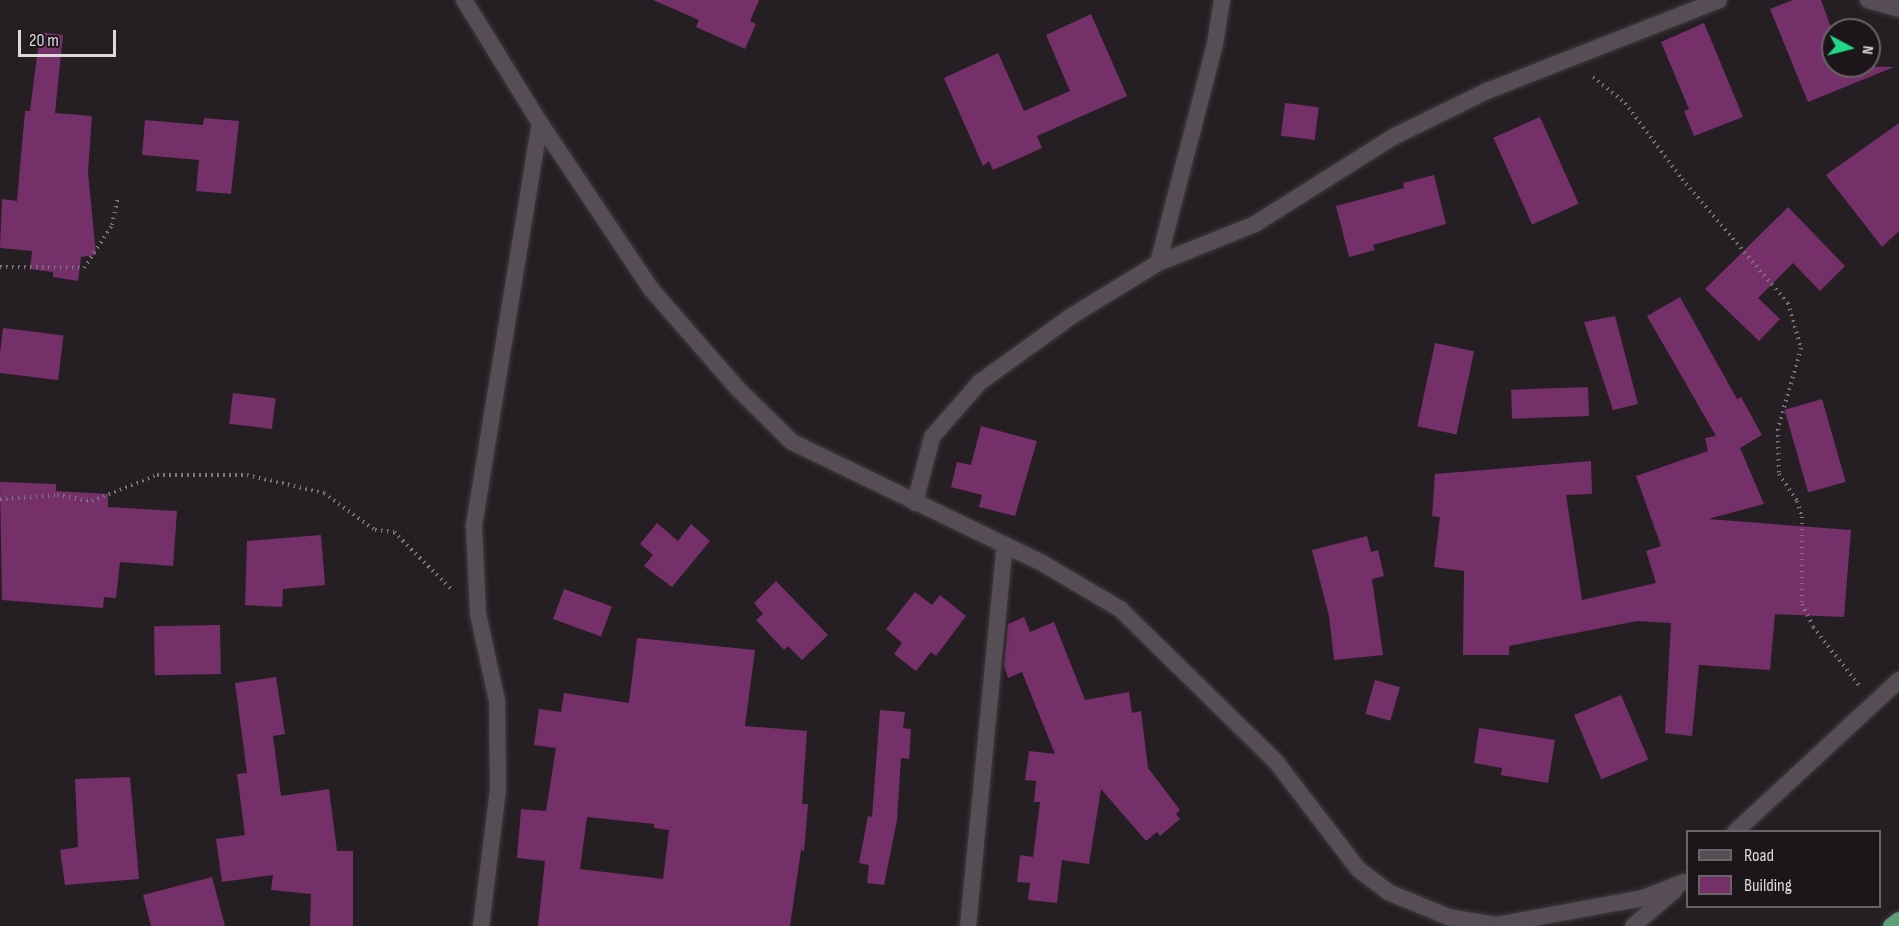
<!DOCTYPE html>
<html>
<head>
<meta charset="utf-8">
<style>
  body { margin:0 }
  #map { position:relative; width:1899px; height:926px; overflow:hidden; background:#251f24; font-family:"Sofia Sans Condensed",sans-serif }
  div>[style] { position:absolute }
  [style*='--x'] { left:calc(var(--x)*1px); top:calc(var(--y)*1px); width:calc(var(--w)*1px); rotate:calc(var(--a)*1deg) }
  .building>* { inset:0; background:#752f69; transform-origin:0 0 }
  .path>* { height:4px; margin-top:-2px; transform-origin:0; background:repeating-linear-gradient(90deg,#7b767a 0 1.5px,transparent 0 6px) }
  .roads { filter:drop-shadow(0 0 2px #3f3b3e) drop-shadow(0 0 2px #3f3b3e) }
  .minor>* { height:16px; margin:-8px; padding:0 8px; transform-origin:8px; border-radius:8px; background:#564e54 }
  .trunk>* { height:16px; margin:-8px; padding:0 8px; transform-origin:8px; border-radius:8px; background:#5ba079 }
  span { translate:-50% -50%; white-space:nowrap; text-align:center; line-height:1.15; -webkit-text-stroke:4.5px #1c161a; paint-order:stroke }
  .legend { position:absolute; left:1686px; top:830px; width:195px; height:78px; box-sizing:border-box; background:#1c161a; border:2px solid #696467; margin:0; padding:8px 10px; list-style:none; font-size:18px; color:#dcd8db }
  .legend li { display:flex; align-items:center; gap:12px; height:30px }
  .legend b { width:30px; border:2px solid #696467 }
  .north { position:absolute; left:1821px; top:18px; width:60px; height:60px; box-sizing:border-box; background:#1c161a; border:2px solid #696467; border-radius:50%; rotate:97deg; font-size:16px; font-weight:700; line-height:24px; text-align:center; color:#dcd8db }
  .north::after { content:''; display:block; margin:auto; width:21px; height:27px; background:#20d887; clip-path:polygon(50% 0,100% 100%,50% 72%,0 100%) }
  .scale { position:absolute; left:18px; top:30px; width:98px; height:27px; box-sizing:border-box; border:3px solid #dcd8db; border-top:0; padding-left:8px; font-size:18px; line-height:21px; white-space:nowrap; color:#dcd8db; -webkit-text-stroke:4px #1c161a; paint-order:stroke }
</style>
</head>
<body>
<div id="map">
  <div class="building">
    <i style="clip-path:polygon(653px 0,759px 0,750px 21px,756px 24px,745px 49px,696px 27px,699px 20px)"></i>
    <i style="clip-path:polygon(1793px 0,1821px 0,1833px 33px,1833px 66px,1894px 67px,1808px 102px,1770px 9px)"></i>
    <i style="clip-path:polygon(1091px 14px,1127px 96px,1037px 136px,1042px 148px,993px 170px,989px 161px,983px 166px,944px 78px,998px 53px,1024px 111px,1070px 91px,1046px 35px)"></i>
    <i style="clip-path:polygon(1704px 23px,1743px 117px,1694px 136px,1684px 111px,1689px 109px,1661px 42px)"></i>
    <i style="clip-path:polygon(40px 32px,63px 35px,55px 113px,92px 116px,88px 172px,96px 255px,81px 257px,78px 281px,53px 277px,53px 272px,30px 269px,32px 251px,0 248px,2px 199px,17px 201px,25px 111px,30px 111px)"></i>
    <i style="left:1285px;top:103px;width:34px;height:33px;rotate:7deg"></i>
    <i style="left:1540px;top:117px;width:95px;height:51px;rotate:66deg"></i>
    <i style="clip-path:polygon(204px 118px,239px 121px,231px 194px,196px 191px,199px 160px,142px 155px,145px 120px,203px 125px)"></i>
    <i style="clip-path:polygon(1899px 123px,1899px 231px,1882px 247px,1826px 175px)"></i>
    <i style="clip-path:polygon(1434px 175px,1446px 224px,1373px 245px,1375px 250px,1349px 257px,1336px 206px,1404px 188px,1403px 183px)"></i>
    <i style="clip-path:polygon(1788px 207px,1845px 266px,1820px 291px,1793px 263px,1758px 298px,1780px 319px,1759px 341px,1705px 289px)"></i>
    <i style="clip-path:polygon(1680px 297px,1737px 399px,1741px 397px,1762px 435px,1740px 448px,1764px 504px,1708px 519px,1851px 530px,1844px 617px,1775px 614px,1770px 670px,1699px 665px,1692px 736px,1665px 733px,1671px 623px,1637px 621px,1509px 646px,1509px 655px,1463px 655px,1464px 571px,1434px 567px,1440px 517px,1432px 516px,1435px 474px,1591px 461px,1592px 494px,1566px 495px,1582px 600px,1656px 583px,1646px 551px,1661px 546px,1636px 476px,1708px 451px,1705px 438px,1716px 436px,1647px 316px)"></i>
    <i style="clip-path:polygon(1615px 316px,1638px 404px,1613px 410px,1584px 322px)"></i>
    <i style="left:3px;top:328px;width:61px;height:45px;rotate:7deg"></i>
    <i style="left:1435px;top:343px;width:40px;height:85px;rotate:12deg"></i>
    <i style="left:1588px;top:387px;width:29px;height:77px;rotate:88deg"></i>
    <i style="left:233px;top:393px;width:43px;height:31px;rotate:7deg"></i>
    <i style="left:1822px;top:399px;width:86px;height:39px;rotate:74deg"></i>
    <i style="clip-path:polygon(981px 426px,1037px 441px,1015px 516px,979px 507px,982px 495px,951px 487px,957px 462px,971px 465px)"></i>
    <i style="clip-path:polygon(0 482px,56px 484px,56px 491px,108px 494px,108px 507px,177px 511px,173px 566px,120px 562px,116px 598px,104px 597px,103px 608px,2px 600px)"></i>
    <i style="clip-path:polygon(657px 523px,678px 541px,691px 524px,710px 541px,672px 587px,644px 566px,653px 555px,640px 544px)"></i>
    <i style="clip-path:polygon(321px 535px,325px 585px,283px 589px,282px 607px,245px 605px,247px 541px)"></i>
    <i style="clip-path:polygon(1367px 536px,1371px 552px,1378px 550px,1384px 576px,1372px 579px,1383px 655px,1334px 660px,1329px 616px,1312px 550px)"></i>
    <i style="clip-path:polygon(776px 581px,828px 635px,802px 660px,788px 646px,784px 650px,756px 620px,763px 614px,754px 603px)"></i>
    <i style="left:564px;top:589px;width:51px;height:32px;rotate:20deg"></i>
    <i style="clip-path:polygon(915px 592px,932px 605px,940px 595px,966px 616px,936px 656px,931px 652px,916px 671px,894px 654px,902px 643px,886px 629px)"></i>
    <i style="clip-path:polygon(1024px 617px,1030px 632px,1054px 622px,1085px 700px,1129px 692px,1132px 713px,1141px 711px,1148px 768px,1180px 810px,1176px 814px,1180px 819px,1160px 836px,1157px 832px,1146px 841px,1101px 789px,1089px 864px,1062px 860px,1057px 903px,1028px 900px,1030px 883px,1017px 882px,1020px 855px,1033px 857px,1040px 802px,1034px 802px,1036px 781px,1025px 780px,1029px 751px,1055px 754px,1022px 672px,1008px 678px,1004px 666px,1008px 624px)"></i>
    <i style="left:220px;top:625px;width:49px;height:66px;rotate:89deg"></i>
    <i style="clip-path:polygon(evenodd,637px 638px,755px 650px,745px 726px,807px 731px,802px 804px,808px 804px,804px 851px,801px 850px,790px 926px,538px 926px,545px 861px,517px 858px,521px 809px,546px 811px,556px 748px,534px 745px,539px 709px,561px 712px,564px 693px,629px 703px,637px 638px,587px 817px,654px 824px,654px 828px,669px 830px,663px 879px,580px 869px,587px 817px)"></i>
    <i style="clip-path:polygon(276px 677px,285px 734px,273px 736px,281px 796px,329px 789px,337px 851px,353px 851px,353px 926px,310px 926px,311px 894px,271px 890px,273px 875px,222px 882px,216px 839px,245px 835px,237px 774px,247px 773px,235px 683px)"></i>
    <i style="left:1375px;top:680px;width:26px;height:35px;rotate:16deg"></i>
    <i style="left:1621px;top:695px;width:70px;height:51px;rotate:67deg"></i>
    <i style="clip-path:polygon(880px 710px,905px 712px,903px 728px,911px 729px,909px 759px,901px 758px,897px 820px,884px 885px,867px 883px,869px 865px,859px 863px,868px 816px,872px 817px)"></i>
    <i style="clip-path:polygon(1479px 728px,1555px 740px,1548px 783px,1501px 775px,1502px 768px,1474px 763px)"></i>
    <i style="clip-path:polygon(130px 777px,139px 879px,65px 885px,60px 850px,78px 847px,75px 779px)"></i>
    <i style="clip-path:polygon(212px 877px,225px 926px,151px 926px,143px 895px)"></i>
  </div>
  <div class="path">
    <i style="--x:1593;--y:77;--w:41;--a:39.1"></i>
    <i style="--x:1625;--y:103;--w:95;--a:53.1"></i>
    <i style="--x:1682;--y:179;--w:163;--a:49.5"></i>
    <i style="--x:1788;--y:303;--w:47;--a:73.9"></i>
    <i style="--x:1801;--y:348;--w:84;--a:105.9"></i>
    <i style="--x:1778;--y:429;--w:45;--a:88.7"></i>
    <i style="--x:1779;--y:474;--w:32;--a:56"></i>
    <i style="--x:1797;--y:501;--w:17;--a:73"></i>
    <i style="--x:1802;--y:517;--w:87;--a:90"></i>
    <i style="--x:1802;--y:604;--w:25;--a:64"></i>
    <i style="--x:1813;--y:627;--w:74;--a:51.6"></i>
    <i style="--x:0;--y:267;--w:84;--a:0.7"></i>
    <i style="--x:84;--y:268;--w:51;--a:-56.9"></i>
    <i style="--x:112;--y:225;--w:29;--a:-78"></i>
    <i style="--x:0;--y:499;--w:57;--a:-4"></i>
    <i style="--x:57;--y:495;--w:36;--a:10"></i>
    <i style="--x:92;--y:501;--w:70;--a:-21.8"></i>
    <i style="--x:157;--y:475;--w:90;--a:0"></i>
    <i style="--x:247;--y:475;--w:79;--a:13.2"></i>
    <i style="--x:324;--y:493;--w:63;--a:36"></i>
    <i style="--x:375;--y:530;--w:19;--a:6"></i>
    <i style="--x:394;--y:532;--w:81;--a:45"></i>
  </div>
  <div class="roads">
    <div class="minor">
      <i style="--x:464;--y:0;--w:145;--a:58.3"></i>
      <i style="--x:540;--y:123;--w:200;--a:56.2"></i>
      <i style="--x:651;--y:289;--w:131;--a:49"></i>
      <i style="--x:737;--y:388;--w:77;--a:44.5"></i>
      <i style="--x:792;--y:442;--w:278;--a:25.8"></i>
      <i style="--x:1042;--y:563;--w:91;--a:30.5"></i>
      <i style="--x:1120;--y:609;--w:220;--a:44.4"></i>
      <i style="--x:1277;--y:763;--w:133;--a:52.6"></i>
      <i style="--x:1358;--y:869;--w:38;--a:37"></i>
      <i style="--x:1388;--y:892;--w:65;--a:22.6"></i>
      <i style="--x:1448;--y:917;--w:49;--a:9.5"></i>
      <i style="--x:1496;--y:925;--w:149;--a:-10.4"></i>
      <i style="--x:1643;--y:898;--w:44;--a:-21.3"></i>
      <i style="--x:1868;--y:0;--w:32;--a:16"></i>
      <i style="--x:1158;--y:263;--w:226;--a:-75.4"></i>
      <i style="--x:1215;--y:44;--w:45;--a:-81"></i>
      <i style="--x:915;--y:503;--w:68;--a:-75.6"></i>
      <i style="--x:932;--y:437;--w:73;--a:-48.9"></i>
      <i style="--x:980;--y:382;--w:111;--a:-35.8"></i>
      <i style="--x:1070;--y:317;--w:103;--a:-31.5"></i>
      <i style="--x:1158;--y:263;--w:105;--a:-21.9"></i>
      <i style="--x:1255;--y:224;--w:165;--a:-32.2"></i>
      <i style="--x:1395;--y:136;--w:102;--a:-26.1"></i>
      <i style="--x:1487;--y:91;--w:249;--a:-21.4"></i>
      <i style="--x:1735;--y:832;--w:224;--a:-42.8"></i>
      <i style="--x:481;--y:926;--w:137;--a:-82.9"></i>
      <i style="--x:498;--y:790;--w:89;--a:-90.6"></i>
      <i style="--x:497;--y:701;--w:89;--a:-102.3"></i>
      <i style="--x:478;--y:614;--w:89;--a:-92.6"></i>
      <i style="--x:474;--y:525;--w:407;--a:-80.7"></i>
      <i style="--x:968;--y:926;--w:383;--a:-84.5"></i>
      <i style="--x:1633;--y:926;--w:55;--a:-40.6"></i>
    </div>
    <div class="trunk">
      <i style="--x:1891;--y:926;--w:10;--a:-37"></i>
    </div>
  </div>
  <ul class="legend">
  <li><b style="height:8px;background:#564e54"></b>Road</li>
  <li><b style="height:16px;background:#752f69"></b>Building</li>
  </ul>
  <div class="north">N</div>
  <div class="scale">20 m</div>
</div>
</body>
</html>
